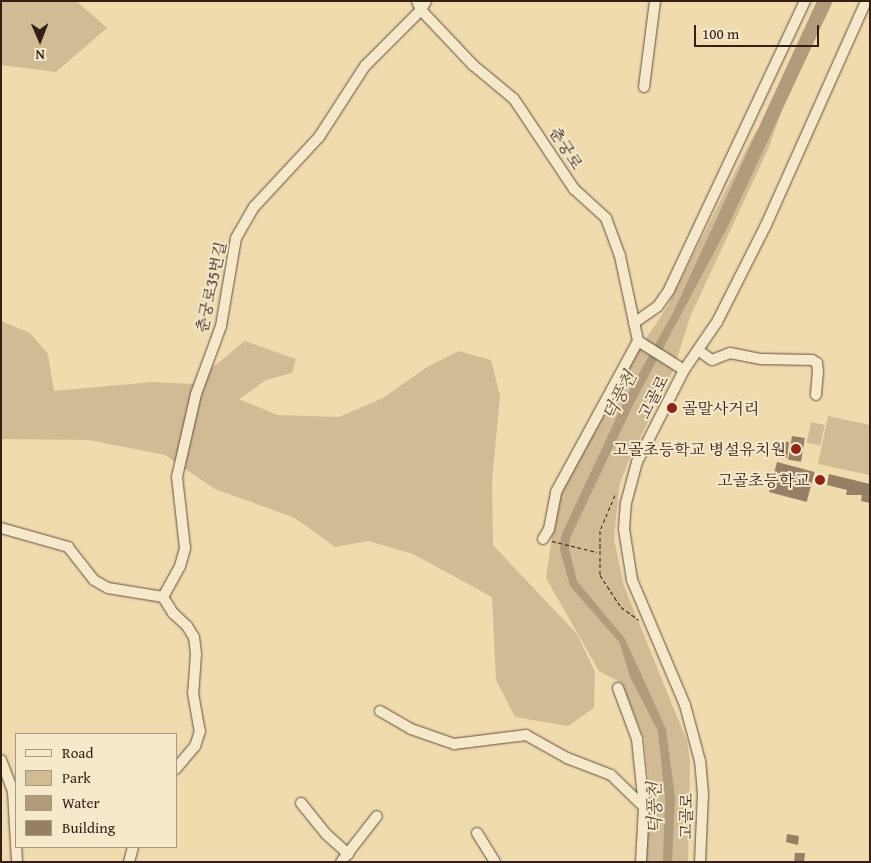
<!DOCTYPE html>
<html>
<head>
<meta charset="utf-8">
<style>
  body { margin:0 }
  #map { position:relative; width:871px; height:863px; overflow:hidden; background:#f0dbaf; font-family:"Gentium Book Plus","Noto Serif KR",serif }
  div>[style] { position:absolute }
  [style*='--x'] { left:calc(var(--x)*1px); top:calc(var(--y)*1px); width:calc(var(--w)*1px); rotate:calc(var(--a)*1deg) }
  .green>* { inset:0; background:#d0bb95; transform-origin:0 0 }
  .water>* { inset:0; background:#b09b7b }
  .building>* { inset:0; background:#968065; transform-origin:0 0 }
  .path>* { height:1px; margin-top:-0.5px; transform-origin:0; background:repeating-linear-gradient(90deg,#351e15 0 4px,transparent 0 6.5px) }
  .roads { filter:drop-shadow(0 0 1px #644d3c) drop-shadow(0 0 1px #644d3c) }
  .minor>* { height:10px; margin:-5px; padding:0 5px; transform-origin:5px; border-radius:5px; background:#f5e8cb }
  .dots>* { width:14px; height:14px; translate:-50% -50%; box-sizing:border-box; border:2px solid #f5e8cb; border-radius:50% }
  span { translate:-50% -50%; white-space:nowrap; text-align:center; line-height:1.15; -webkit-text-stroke:4px #f5e8cb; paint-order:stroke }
  .street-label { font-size:16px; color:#351e15 }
  .poi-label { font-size:16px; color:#351e15 }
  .left { translate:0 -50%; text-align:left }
  .right { translate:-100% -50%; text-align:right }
  .water-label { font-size:18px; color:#604a39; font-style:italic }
  .frame { position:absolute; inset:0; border:2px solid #351e15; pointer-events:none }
  .legend { position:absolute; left:15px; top:733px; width:162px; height:115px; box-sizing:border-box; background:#f5e8cb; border:1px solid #a89782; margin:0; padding:6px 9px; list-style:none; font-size:15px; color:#351e15 }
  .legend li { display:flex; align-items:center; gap:10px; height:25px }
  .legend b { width:25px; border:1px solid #a89782 }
  .north { position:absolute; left:15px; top:15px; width:50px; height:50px; -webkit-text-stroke:4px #f5e8cb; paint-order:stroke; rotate:179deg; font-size:14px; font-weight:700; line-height:20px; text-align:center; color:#351e15 }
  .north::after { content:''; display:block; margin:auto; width:18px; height:22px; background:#351e15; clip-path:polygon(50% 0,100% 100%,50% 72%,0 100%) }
  .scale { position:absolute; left:694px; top:25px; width:125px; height:22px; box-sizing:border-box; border:2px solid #351e15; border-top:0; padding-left:6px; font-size:15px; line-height:18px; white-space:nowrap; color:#351e15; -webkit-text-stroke:4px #f5e8cb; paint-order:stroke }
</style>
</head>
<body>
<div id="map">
  <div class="green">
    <i style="clip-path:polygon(1px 1px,76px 1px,107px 28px,56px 72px,1px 65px)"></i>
    <i style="clip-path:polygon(797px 67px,769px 147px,690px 317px,673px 371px,628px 462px,619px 487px,614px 539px,624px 586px,687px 741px,690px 762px,688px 862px,646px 862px,649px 784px,644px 739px,622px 683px,599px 671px,546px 578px,554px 522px,563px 484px,639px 349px,667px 307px,751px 140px)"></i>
    <i style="clip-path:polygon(1px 321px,30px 333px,48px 354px,54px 391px,152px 382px,192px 384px,245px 341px,296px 359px,292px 373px,266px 380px,239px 399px,277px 415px,339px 417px,383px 398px,427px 367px,459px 351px,491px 360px,500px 396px,492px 481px,493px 545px,577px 634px,595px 672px,594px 708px,568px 726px,515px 717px,496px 680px,492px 597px,413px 554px,368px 541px,335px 547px,295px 518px,215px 489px,165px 455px,89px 440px,1px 439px)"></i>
    <i style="clip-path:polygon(828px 416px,870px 425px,870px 475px,818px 464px)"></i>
    <i style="left:811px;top:422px;width:14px;height:21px;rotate:12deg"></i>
  </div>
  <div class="water">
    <i style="clip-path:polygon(817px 1px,833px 1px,728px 226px,634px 403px,570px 538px,569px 549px,577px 581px,625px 639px,666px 729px,675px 798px,672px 862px,663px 862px,665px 797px,658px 731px,630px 677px,620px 643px,570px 586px,560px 550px,561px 536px,626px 397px,674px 311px)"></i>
  </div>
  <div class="building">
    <i style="left:792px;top:436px;width:13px;height:24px;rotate:9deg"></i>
    <i style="left:779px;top:441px;width:10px;height:16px;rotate:6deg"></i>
    <i style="left:777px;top:462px;width:39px;height:31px;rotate:15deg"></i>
    <i style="clip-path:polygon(829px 474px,870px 484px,870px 503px,861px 501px,862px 495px,846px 495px,847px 490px,827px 485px)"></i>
    <i style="clip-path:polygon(787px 834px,799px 836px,798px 845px,786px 842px)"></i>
    <i style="clip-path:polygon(795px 853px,805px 853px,804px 862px,794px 862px)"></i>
  </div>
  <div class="path">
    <i style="--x:615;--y:495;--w:39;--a:113"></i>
    <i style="--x:600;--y:531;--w:44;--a:90"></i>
    <i style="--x:600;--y:575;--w:38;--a:57"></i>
    <i style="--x:621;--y:607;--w:22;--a:36"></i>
    <i style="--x:552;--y:541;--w:46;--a:13.7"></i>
  </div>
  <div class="roads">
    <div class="minor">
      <i style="--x:426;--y:1;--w:10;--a:119"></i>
      <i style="--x:421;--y:10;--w:76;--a:46.6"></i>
      <i style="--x:473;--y:65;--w:53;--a:39.7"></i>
      <i style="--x:514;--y:99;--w:108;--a:56.3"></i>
      <i style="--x:574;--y:189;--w:43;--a:42.2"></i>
      <i style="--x:606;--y:218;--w:40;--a:69.8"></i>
      <i style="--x:620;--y:256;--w:87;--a:78"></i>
      <i style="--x:644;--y:87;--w:87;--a:-82.7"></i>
      <i style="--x:634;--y:323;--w:29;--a:-35"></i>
      <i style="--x:658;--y:306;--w:19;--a:-55"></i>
      <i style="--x:669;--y:290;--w:319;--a:-64.8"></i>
      <i style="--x:638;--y:341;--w:54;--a:32.2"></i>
      <i style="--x:698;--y:350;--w:17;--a:36"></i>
      <i style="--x:712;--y:360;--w:19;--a:-21"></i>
      <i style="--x:730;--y:353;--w:33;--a:11"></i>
      <i style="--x:762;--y:359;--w:50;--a:1.1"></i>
      <i style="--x:812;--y:360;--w:6;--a:31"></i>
      <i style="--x:817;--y:363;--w:8;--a:83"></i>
      <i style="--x:818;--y:371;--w:24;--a:95"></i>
      <i style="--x:1;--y:528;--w:70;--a:15.8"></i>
      <i style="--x:68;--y:547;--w:42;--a:51.8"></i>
      <i style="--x:94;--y:580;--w:16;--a:30"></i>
      <i style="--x:108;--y:588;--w:56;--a:9.3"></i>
      <i style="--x:163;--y:597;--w:19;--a:58"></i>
      <i style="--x:173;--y:613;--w:19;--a:43"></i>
      <i style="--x:187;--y:626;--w:13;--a:58"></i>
      <i style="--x:194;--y:637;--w:17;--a:83"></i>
      <i style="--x:196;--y:654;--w:39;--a:94"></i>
      <i style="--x:193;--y:693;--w:39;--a:80"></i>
      <i style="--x:200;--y:731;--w:16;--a:108"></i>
      <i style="--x:195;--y:746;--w:30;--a:130"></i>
      <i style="--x:543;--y:539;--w:12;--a:-59"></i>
      <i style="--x:549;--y:529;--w:38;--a:-79"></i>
      <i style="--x:556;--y:492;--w:172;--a:-61.5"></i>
      <i style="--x:163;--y:597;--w:35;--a:-61"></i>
      <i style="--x:180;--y:566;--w:19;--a:-74"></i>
      <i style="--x:185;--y:548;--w:71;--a:-96.4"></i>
      <i style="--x:177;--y:477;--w:85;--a:-77.1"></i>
      <i style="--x:196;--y:394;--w:72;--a:-69.8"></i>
      <i style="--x:221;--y:326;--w:89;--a:-80.3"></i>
      <i style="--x:236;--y:238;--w:36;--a:-60"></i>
      <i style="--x:254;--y:207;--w:96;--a:-47.1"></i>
      <i style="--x:319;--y:137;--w:85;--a:-57.1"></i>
      <i style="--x:365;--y:66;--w:79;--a:-45"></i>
      <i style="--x:421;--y:10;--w:10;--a:-114"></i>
      <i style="--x:618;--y:688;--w:54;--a:69.6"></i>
      <i style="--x:637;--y:739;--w:68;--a:84.1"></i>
      <i style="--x:380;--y:711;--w:36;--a:30"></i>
      <i style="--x:411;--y:729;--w:46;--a:19.2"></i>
      <i style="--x:454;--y:744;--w:73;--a:-7.1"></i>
      <i style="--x:526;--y:735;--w:47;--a:29.3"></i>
      <i style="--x:567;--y:758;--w:47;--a:21.1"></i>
      <i style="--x:611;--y:775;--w:46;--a:44.1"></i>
      <i style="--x:644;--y:807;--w:55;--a:93.1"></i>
      <i style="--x:1;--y:760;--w:34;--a:69"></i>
      <i style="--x:13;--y:792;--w:70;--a:86.7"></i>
      <i style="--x:301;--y:803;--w:40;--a:51"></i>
      <i style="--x:326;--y:834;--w:30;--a:42"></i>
      <i style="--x:477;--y:833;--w:34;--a:58"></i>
      <i style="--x:129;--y:862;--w:16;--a:-75"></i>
      <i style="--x:341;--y:862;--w:58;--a:-52"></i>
      <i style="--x:700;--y:862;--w:68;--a:-87.5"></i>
      <i style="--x:703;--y:794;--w:33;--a:-95"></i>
      <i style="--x:700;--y:761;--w:58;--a:-105"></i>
      <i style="--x:685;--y:705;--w:136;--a:-113"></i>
      <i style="--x:632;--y:580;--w:52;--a:-98.9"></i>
      <i style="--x:624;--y:529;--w:26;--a:-86"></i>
      <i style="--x:626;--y:503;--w:42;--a:-75"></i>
      <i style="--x:637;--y:462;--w:103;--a:-62.9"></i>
      <i style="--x:684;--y:370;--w:58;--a:-55.5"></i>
      <i style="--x:717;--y:322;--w:109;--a:-63.2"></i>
      <i style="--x:766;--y:225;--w:245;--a:-65.9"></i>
    </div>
  </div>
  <div class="dots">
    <i style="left:672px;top:408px;background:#8f2418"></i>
    <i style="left:796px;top:449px;background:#8f2418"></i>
    <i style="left:820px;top:480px;background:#8f2418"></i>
  </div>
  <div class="street-label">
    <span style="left:566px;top:148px;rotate:57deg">춘궁로</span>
    <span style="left:211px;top:287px;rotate:-78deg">춘궁로35번길</span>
    <span style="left:653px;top:397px;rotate:-63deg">고골로</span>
    <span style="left:686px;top:816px;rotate:-89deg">고골로</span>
  </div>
  <div class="poi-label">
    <span class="left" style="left:682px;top:408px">골말사거리</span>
    <span class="right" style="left:786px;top:449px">고골초등학교 병설유치원</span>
    <span class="right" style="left:810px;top:480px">고골초등학교</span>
  </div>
  <div class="water-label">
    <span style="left:620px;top:396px;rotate:-63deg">덕풍천</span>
    <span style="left:655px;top:808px;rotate:-91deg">덕풍천</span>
  </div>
  <div class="frame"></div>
  <ul class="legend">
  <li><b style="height:6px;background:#f5e8cb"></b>Road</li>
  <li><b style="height:14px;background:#d0bb95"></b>Park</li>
  <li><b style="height:14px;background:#b09b7b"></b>Water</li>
  <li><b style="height:14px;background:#968065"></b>Building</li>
  </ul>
  <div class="north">N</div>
  <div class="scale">100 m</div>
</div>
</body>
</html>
